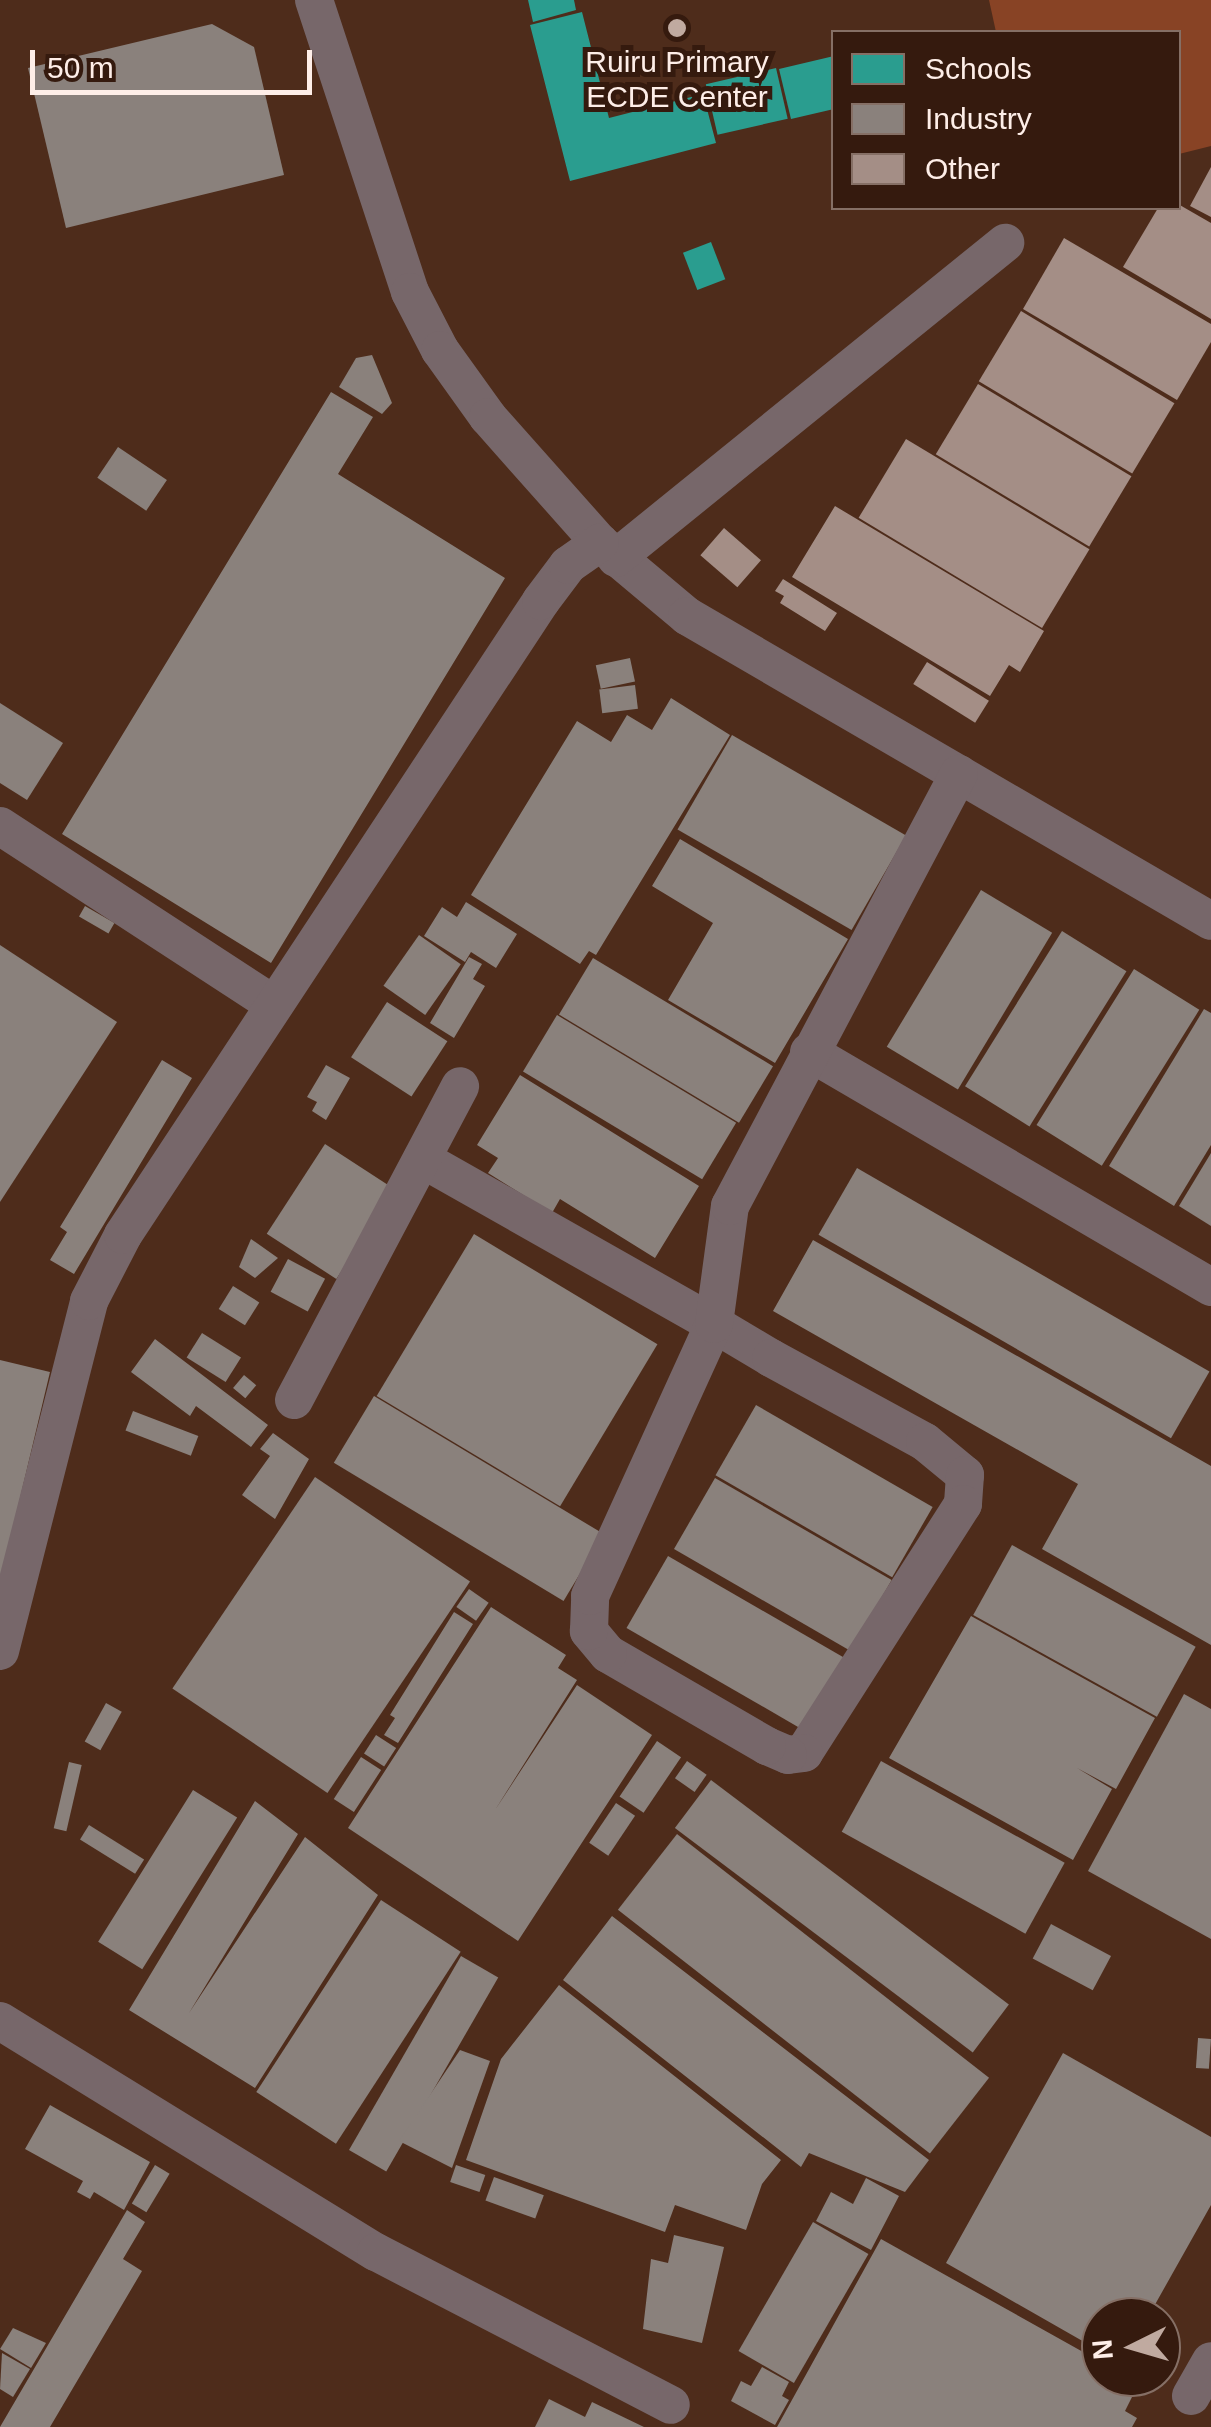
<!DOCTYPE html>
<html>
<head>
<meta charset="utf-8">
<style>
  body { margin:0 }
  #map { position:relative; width:1211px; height:2427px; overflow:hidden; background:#4e2c1b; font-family:Arial,sans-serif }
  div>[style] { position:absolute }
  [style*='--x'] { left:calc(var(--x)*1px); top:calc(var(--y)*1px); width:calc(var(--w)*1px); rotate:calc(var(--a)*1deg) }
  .green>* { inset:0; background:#884325 }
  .schools>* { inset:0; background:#2a9d8f; transform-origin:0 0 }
  .industry>* { inset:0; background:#8a817c; transform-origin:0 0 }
  .building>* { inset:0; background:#a48e86; transform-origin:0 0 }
  .minor>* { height:38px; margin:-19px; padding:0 19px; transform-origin:19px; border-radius:19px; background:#77676a }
  .dots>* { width:28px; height:28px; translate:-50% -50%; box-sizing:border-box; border:5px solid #351a0e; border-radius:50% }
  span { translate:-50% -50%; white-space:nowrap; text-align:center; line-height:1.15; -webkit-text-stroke:10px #351a0e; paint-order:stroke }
  .poi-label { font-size:30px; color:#feeee8 }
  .legend { position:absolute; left:831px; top:30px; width:350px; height:180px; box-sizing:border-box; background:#351a0e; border:2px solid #856f65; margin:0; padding:12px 18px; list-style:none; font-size:30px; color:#feeee8 }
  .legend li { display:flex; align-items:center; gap:20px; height:50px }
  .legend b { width:50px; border:2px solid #856f65 }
  .north { position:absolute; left:1081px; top:2297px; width:100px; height:100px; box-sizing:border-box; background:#351a0e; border:2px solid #856f65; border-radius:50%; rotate:265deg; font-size:28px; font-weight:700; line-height:40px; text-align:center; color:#feeee8 }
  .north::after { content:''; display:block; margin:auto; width:35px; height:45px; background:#c0aaa0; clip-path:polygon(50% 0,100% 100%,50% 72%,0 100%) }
  .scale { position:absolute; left:30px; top:50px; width:282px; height:45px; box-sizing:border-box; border:5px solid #feeee8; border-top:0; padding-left:12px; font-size:30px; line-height:35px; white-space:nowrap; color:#feeee8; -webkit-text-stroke:8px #351a0e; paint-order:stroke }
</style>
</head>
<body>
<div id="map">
  <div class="green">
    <i style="clip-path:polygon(989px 0,1211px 0,1211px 146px,1179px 154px,1178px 32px,996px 32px)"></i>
  </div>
  <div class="schools">
    <i style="clip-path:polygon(528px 0,574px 0,576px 10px,533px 22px)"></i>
    <i style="clip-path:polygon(582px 12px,609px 118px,703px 94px,716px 143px,570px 181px,530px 25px)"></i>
    <i style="clip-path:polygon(834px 56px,834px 109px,791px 119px,779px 69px)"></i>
    <i style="left:776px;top:68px;width:52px;height:72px;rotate:77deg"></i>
    <i style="left:711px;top:242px;width:40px;height:30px;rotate:69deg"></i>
  </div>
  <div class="industry">
    <i style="clip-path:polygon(212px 24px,254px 47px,284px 175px,66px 228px,28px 68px)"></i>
    <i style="clip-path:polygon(372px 355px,392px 403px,382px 414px,339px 387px,356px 358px)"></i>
    <i style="clip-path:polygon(331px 392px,373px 417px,338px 474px,505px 578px,271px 963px,62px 834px)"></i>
    <i style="left:118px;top:447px;width:59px;height:37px;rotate:34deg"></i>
    <i style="left:630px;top:658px;width:24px;height:35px;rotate:78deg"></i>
    <i style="left:635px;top:685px;width:24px;height:36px;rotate:83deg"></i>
    <i style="clip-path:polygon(671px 698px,730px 735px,596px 955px,589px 951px,580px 964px,471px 895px,577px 721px,611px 742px,627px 715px,652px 730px)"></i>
    <i style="clip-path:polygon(0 703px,63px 743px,27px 800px,0 783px)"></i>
    <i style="left:732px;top:735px;width:201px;height:109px;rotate:30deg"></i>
    <i style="clip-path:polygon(680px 839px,848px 939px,775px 1063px,668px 1000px,713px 923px,652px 886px)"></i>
    <i style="left:981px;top:890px;width:83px;height:183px;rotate:31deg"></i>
    <i style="clip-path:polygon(466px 902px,517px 934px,496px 968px,471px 952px,465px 962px,424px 936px,442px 907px,457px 917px)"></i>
    <i style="left:85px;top:906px;width:34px;height:12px;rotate:30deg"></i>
    <i style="left:1062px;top:931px;width:76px;height:183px;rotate:32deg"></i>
    <i style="left:419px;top:935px;width:51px;height:62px;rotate:35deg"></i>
    <i style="clip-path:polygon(0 945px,117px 1022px,0 1202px)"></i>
    <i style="clip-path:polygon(469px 957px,482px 964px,473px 979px,485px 986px,454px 1038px,430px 1023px)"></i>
    <i style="left:593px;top:958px;width:210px;height:66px;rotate:31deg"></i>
    <i style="left:1134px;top:969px;width:77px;height:184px;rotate:32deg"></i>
    <i style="left:387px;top:1002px;width:72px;height:66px;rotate:33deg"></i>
    <i style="clip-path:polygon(1204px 1009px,1211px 1013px,1211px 1145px,1174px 1206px,1109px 1166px)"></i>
    <i style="left:557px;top:1015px;width:209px;height:66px;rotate:31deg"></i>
    <i style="clip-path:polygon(162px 1060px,192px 1078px,74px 1274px,50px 1260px,67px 1232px,60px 1227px)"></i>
    <i style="clip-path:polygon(326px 1065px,350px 1078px,326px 1120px,312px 1111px,317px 1102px,307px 1097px)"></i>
    <i style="clip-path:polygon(520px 1075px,699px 1186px,655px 1258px,560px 1199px,552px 1213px,488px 1173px,498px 1158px,477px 1145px)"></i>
    <i style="left:325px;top:1144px;width:83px;height:107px;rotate:33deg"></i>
    <i style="clip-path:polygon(1211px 1153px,1211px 1226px,1179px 1206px)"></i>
    <i style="left:857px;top:1168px;width:407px;height:77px;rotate:30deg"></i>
    <i style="left:474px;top:1234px;width:214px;height:189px;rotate:31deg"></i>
    <i style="clip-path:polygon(251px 1239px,278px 1258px,255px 1278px,239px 1267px)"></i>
    <i style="clip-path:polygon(813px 1240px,1211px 1466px,1211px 1645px,1042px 1549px,1078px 1484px,773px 1311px)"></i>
    <i style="left:288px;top:1259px;width:42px;height:37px;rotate:28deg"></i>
    <i style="left:233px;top:1286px;width:31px;height:27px;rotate:32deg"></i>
    <i style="left:202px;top:1333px;width:46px;height:29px;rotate:32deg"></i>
    <i style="clip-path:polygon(155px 1339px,268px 1425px,251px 1447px,196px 1406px,190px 1416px,131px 1372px)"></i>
    <i style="clip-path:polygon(0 1360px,50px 1372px,1px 1578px,0 1578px)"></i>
    <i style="left:244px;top:1375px;width:16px;height:17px;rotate:40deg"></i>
    <i style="left:374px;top:1396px;width:268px;height:78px;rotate:31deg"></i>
    <i style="left:756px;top:1405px;width:204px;height:81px;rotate:30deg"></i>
    <i style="left:133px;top:1411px;width:70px;height:21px;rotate:21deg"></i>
    <i style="clip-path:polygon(273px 1433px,309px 1459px,275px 1519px,242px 1495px,270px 1456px,260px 1449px)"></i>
    <i style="left:315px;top:1477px;width:187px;height:255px;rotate:34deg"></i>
    <i style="left:715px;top:1478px;width:204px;height:82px;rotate:30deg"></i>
    <i style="left:1012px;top:1545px;width:210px;height:80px;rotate:29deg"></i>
    <i style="left:668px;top:1556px;width:205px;height:83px;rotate:30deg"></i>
    <i style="left:469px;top:1589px;width:24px;height:22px;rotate:35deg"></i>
    <i style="clip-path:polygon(491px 1607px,566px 1655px,558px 1668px,577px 1680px,495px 1810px,577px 1685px,652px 1735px,518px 1941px,348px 1828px)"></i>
    <i style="clip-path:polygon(454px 1612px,473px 1624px,398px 1743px,384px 1735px,395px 1718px,390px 1715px)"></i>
    <i style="clip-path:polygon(971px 1616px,1155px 1718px,1116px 1789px,1077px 1768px,1112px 1789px,1073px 1860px,889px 1758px)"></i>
    <i style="clip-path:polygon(1184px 1694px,1211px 1709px,1211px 1939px,1088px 1871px)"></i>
    <i style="left:106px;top:1703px;width:18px;height:44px;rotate:29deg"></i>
    <i style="left:376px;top:1735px;width:24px;height:22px;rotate:33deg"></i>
    <i style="left:657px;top:1741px;width:29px;height:67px;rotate:34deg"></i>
    <i style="left:361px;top:1757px;width:24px;height:50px;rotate:33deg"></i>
    <i style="left:687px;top:1761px;width:24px;height:21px;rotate:35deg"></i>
    <i style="left:881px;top:1761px;width:210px;height:81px;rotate:29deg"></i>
    <i style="left:69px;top:1762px;width:13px;height:68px;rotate:13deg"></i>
    <i style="left:711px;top:1780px;width:373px;height:60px;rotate:37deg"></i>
    <i style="left:193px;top:1790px;width:52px;height:179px;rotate:32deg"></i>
    <i style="clip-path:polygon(255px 1801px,298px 1834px,189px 2013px,305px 1837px,378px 1895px,255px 2088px,129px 2010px)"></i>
    <i style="left:616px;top:1803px;width:23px;height:48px;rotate:34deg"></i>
    <i style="left:89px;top:1825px;width:65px;height:17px;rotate:32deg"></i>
    <i style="left:677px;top:1834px;width:396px;height:96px;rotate:38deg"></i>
    <i style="left:381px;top:1900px;width:95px;height:229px;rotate:33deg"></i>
    <i style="clip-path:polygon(612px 1916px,929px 2160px,905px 2192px,809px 2153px,801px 2167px,563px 1980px)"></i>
    <i style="left:1051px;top:1924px;width:68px;height:39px;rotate:28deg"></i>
    <i style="left:461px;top:1956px;width:43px;height:224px;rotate:30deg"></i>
    <i style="clip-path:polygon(559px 1985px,781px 2160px,762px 2184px,746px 2230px,675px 2205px,665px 2232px,466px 2160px,501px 2059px)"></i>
    <i style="left:1198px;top:2038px;width:13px;height:30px;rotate:4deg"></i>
    <i style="clip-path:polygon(460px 2050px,490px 2061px,452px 2168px,399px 2141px)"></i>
    <i style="clip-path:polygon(1063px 2053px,1211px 2137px,1211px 2205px,1148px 2317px,1101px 2314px,1086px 2343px,946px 2263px)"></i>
    <i style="clip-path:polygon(50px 2105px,150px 2162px,124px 2210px,94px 2192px,90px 2199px,77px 2192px,83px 2181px,25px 2149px)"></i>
    <i style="left:155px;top:2165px;width:17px;height:45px;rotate:31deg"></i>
    <i style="left:456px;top:2165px;width:31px;height:18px;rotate:19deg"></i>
    <i style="left:494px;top:2177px;width:53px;height:25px;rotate:20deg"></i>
    <i style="clip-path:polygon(866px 2178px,899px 2196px,871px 2250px,816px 2221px,831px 2192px,853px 2204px)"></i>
    <i style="clip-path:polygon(127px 2210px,145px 2222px,123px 2259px,142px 2271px,50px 2427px,0 2427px)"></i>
    <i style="left:813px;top:2222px;width:64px;height:149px;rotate:30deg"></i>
    <i style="clip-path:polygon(674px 2235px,724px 2247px,702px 2343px,643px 2329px,651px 2259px,668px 2263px)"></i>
    <i style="clip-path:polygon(881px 2239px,1101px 2362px,1101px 2377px,1118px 2377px,1135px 2391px,1125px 2411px,1137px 2418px,1132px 2427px,777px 2427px)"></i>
    <i style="clip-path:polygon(13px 2328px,46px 2343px,31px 2368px,0 2349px)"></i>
    <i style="clip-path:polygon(2px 2353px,30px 2369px,13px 2397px,0 2389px)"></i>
    <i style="clip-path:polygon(762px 2367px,789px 2382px,782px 2396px,789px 2400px,775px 2425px,731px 2401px,741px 2381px,751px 2386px)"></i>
    <i style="clip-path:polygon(549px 2399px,585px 2417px,592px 2402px,644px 2427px,535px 2427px)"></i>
  </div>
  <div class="building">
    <i style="clip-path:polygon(1211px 167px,1211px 217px,1190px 206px)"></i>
    <i style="clip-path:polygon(1178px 204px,1211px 223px,1211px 319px,1123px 267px,1158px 208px)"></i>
    <i style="clip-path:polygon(1064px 238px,1211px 324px,1211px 342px,1177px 400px,1023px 309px)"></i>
    <i style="left:1021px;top:311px;width:179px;height:82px;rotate:31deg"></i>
    <i style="left:978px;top:384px;width:179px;height:82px;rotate:31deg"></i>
    <i style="left:906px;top:439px;width:214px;height:92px;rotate:31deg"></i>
    <i style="clip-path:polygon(835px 506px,1044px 631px,1020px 672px,1009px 665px,990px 696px,792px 577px)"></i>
    <i style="left:724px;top:528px;width:49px;height:36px;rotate:41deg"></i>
    <i style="clip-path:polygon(783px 579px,837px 613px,825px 631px,780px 603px,784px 596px,775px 591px)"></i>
    <i style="left:927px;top:662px;width:73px;height:26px;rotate:32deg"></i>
  </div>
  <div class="minor">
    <i style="--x:314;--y:0;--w:307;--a:71.8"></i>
    <i style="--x:410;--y:292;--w:65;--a:62.7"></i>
    <i style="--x:440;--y:350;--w:82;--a:54.4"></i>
    <i style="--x:488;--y:417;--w:169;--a:48.4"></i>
    <i style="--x:600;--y:543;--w:114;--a:40"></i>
    <i style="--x:687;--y:616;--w:606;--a:30.2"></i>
    <i style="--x:616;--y:558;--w:501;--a:-39"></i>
    <i style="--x:0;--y:826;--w:326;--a:33.1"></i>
    <i style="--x:809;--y:1052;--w:466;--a:30.3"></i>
    <i style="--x:422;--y:1159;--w:335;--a:29.5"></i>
    <i style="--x:714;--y:1324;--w:66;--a:30.8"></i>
    <i style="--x:771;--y:1358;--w:175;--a:28.6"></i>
    <i style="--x:925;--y:1442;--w:52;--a:39.5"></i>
    <i style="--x:965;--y:1475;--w:29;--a:94"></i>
    <i style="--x:963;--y:1504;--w:295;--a:122.6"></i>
    <i style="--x:804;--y:1753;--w:16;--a:173"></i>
    <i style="--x:788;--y:1755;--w:23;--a:-157"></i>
    <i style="--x:767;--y:1746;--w:184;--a:-149.9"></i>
    <i style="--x:608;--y:1654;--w:30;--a:-130"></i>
    <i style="--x:589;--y:1631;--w:35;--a:-88"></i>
    <i style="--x:590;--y:1596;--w:299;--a:-65.5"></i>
    <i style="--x:714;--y:1324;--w:119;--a:-82.3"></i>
    <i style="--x:730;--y:1206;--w:489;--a:-62.1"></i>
    <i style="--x:294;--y:1400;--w:355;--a:-62.1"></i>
    <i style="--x:0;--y:1651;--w:361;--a:-75.7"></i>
    <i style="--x:89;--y:1301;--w:74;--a:-62.7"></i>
    <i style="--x:123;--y:1235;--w:759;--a:-56.6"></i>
    <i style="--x:541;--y:601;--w:45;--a:-53.1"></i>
    <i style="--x:568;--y:565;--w:39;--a:-35"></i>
    <i style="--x:0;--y:2021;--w:441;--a:31.6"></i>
    <i style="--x:376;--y:2252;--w:332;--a:27.4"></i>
    <i style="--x:1191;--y:2396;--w:40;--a:-60.3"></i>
  </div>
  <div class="dots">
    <i style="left:677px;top:28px;background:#c0aaa0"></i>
  </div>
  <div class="poi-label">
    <span style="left:677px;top:79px">Ruiru Primary<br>ECDE Center</span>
  </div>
  <ul class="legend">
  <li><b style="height:28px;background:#2a9d8f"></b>Schools</li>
  <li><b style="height:28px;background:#8a817c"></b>Industry</li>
  <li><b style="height:28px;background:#a48e86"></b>Other</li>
  </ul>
  <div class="north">N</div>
  <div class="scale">50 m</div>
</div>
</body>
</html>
